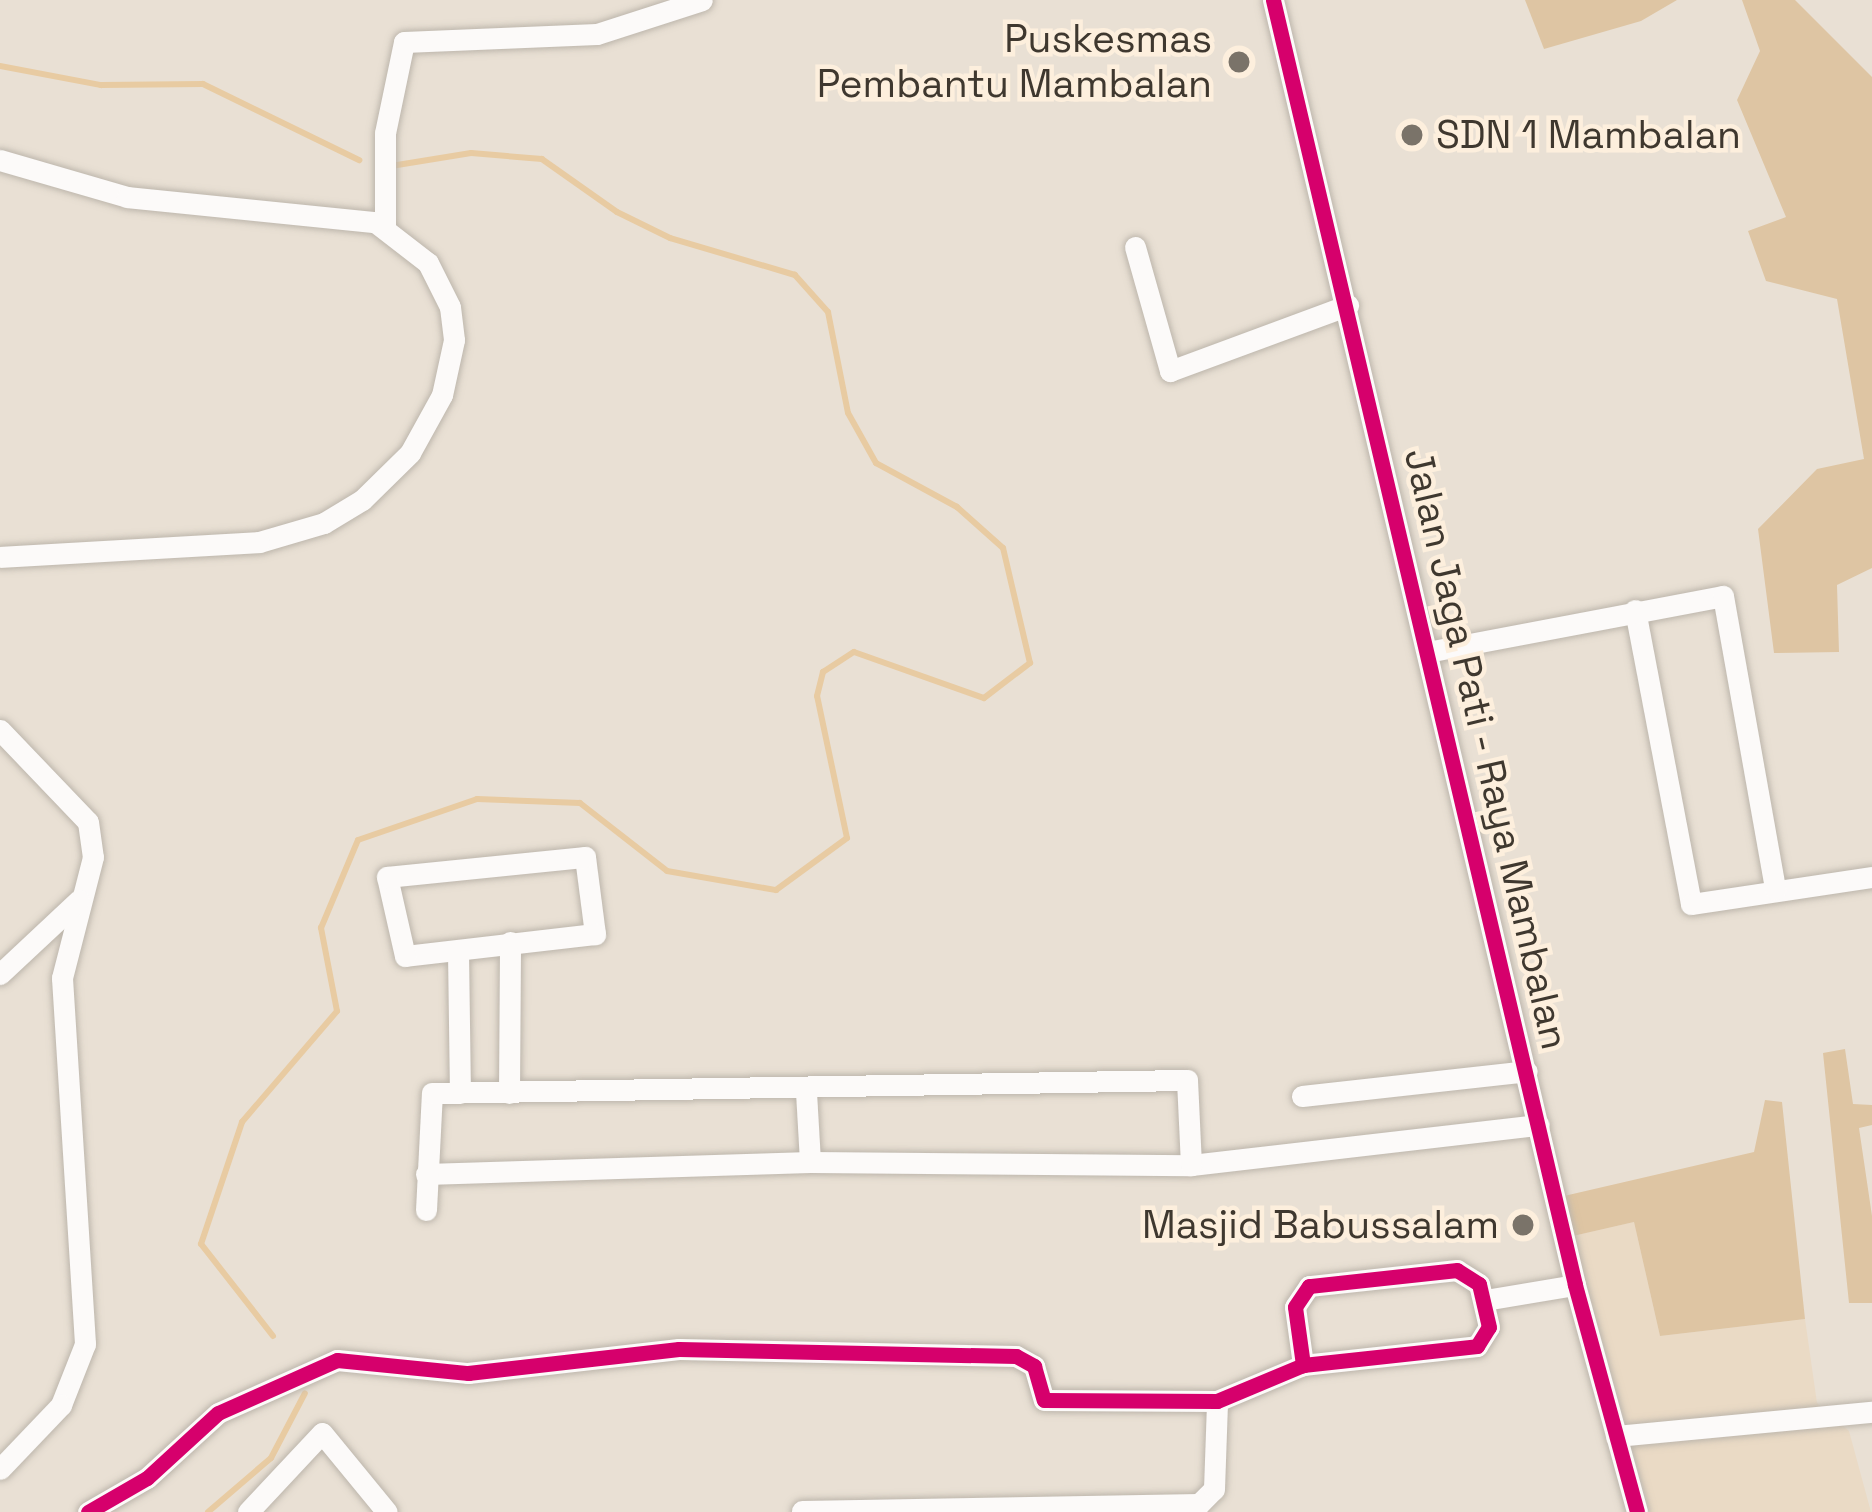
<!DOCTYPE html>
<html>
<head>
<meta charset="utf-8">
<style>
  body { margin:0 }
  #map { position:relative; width:1872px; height:1512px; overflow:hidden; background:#e9e0d4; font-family:"Space Grotesk",sans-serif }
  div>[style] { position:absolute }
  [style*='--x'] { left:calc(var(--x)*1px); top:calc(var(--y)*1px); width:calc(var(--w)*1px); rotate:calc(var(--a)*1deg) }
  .built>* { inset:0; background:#eadac5 }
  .forest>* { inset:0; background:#dec5a3 }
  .stream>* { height:6px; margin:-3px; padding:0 3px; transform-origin:3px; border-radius:3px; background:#e8cba2 }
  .roads { filter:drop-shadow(0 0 3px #bdb6ac) drop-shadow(0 0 3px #bdb6ac) }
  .minor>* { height:21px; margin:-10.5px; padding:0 10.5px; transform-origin:10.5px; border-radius:10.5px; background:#fcfaf9 }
  .cycleway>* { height:15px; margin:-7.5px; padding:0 7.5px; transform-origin:7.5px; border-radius:7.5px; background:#d6006c }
  .dots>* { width:33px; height:33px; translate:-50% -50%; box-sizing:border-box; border:6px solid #fdefdd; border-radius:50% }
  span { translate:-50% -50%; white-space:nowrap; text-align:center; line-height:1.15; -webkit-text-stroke:9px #fdefdd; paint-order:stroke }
  .poi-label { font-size:39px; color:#3f382f }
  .right { translate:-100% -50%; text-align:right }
  .left { translate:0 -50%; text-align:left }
  .street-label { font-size:39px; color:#3f382f }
</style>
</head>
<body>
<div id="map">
  <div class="built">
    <i style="clip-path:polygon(1634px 1222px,1660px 1336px,1805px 1319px,1817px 1403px,1849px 1431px,1871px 1512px,1650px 1512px,1573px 1236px)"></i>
  </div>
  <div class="forest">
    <i style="clip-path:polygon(1525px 0,1677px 0,1641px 21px,1544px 49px)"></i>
    <i style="clip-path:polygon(1742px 0,1795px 0,1872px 77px,1872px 568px,1837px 585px,1839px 652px,1774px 653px,1758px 529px,1817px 469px,1864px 459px,1837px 299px,1766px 281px,1748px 231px,1786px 217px,1737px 100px,1760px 51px)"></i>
    <i style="clip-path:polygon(1845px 1049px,1853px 1104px,1872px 1105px,1872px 1125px,1859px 1128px,1872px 1216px,1872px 1303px,1849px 1303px,1823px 1053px)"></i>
    <i style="clip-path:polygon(1765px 1100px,1782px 1102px,1805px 1319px,1660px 1336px,1634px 1222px,1573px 1236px,1564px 1196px,1754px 1152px)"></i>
  </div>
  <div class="stream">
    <i style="--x:0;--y:66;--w:103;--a:10.7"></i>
    <i style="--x:101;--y:85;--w:102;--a:-0.6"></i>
    <i style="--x:203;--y:84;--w:174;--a:26"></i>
    <i style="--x:273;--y:1336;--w:117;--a:-128"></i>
    <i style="--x:201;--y:1244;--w:129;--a:-71.4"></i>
    <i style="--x:242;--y:1122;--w:146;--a:-49.4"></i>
    <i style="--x:337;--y:1011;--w:85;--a:-100.9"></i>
    <i style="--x:321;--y:928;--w:95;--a:-67.2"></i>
    <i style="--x:358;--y:840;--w:126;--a:-19"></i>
    <i style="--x:477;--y:799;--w:103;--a:2.2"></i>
    <i style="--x:580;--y:803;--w:110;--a:38"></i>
    <i style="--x:667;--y:871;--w:111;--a:9.9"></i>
    <i style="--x:776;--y:890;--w:88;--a:-36.2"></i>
    <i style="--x:847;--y:838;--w:145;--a:-101.9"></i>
    <i style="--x:817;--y:696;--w:25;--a:-76"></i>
    <i style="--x:823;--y:672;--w:37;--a:-33"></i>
    <i style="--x:854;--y:652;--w:138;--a:19.5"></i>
    <i style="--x:984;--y:698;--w:58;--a:-37.3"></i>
    <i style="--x:1030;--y:663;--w:118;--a:-103.2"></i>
    <i style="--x:1003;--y:548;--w:62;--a:-138.3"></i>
    <i style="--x:957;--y:507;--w:92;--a:-151.5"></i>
    <i style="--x:876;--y:463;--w:57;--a:-119.2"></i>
    <i style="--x:848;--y:413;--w:103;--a:-101.2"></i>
    <i style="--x:828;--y:312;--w:50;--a:-131.7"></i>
    <i style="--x:795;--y:275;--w:130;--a:-163.5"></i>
    <i style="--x:670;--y:238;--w:59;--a:-153.9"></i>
    <i style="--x:617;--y:212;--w:92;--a:-144.8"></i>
    <i style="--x:542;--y:159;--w:71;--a:-175.2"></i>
    <i style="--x:471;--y:153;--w:81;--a:170.8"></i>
    <i style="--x:208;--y:1512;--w:83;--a:-40.6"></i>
    <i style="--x:271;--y:1458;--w:73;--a:-62.4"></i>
  </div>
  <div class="roads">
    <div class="minor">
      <i style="--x:1273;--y:0;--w:1320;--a:76.77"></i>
      <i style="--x:1575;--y:1285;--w:235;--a:74.7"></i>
      <i style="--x:0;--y:160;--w:132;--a:16.2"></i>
      <i style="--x:127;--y:197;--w:249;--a:5.8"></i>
      <i style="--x:375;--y:222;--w:67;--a:37.7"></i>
      <i style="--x:428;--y:263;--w:49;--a:63.4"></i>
      <i style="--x:450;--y:307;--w:33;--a:83"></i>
      <i style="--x:454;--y:340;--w:56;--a:102.3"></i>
      <i style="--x:442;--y:395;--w:66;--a:118.9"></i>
      <i style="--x:410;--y:453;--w:67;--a:135.6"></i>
      <i style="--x:362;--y:500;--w:44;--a:148.8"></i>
      <i style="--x:324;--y:523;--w:68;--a:163.7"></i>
      <i style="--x:259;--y:542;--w:259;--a:176.7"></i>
      <i style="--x:385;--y:227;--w:94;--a:-90"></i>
      <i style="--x:385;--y:133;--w:93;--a:-78.2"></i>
      <i style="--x:404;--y:42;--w:193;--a:-2.4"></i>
      <i style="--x:597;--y:34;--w:110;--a:-17.9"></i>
      <i style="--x:1135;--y:247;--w:129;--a:74.2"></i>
      <i style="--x:1170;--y:371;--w:190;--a:-20.3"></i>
      <i style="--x:1635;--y:610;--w:299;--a:79.2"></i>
      <i style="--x:1691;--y:904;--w:183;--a:-8.5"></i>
      <i style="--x:1427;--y:652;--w:301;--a:-10.7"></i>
      <i style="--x:1723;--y:596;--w:298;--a:79.9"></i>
      <i style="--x:0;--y:730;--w:127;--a:46.3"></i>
      <i style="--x:88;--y:822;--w:35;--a:82"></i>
      <i style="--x:93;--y:857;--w:125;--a:104.4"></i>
      <i style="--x:62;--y:978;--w:367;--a:86.4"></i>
      <i style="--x:85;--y:1344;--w:66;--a:111.5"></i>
      <i style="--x:61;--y:1405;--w:88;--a:133.6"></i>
      <i style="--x:585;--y:857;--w:78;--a:82.6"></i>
      <i style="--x:595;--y:934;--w:191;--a:173.4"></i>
      <i style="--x:405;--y:956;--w:81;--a:-102.8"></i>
      <i style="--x:387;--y:877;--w:199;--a:-5.8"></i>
      <i style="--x:458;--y:952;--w:141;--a:89.2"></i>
      <i style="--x:0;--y:974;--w:108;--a:-43.1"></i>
      <i style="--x:806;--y:1092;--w:70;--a:86.7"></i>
      <i style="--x:509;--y:1093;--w:151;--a:-89.6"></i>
      <i style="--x:1302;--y:1096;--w:226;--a:-6.3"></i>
      <i style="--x:426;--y:1174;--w:384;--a:-1.8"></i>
      <i style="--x:810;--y:1162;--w:381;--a:0.5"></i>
      <i style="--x:1191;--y:1165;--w:350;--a:-6.6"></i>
      <i style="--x:426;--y:1210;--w:117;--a:-87.1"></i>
      <i style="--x:432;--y:1093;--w:755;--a:-0.99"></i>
      <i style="--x:1187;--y:1080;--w:85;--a:87.3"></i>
      <i style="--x:1485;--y:1300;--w:91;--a:-9.5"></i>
      <i style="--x:1616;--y:1436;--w:257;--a:-5.4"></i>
      <i style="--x:802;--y:1511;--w:397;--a:-1"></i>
      <i style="--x:1199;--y:1504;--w:21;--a:-45"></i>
      <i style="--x:1214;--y:1489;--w:88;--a:-88"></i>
      <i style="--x:88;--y:1512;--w:68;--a:-30"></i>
      <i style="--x:147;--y:1478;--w:96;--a:-42.5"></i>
      <i style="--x:218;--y:1413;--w:130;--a:-24"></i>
      <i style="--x:337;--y:1360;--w:132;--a:5.7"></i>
      <i style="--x:468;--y:1373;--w:212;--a:-6.5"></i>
      <i style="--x:679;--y:1349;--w:337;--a:1.2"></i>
      <i style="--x:1016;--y:1356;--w:21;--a:29"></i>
      <i style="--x:1034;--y:1366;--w:35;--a:74"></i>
      <i style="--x:1044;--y:1400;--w:173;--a:0.3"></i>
      <i style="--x:1217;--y:1401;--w:93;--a:-22.7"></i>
      <i style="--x:1303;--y:1365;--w:175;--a:-6.2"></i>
      <i style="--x:1477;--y:1346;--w:22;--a:-58"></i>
      <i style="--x:1489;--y:1327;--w:44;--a:-103.1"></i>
      <i style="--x:1479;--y:1284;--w:26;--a:-148"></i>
      <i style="--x:1457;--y:1270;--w:149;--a:173.8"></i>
      <i style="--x:1309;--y:1286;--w:25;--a:124"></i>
      <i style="--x:1295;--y:1307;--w:59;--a:82.1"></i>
      <i style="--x:248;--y:1512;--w:108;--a:-46.9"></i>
      <i style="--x:322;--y:1433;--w:102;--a:50.6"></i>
    </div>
  </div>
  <div class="cycleway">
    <i style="--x:1273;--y:0;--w:1320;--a:76.77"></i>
    <i style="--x:1575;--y:1285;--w:235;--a:74.7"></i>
    <i style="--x:88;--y:1512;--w:68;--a:-30"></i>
    <i style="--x:147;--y:1478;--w:96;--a:-42.5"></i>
    <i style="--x:218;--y:1413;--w:130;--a:-24"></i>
    <i style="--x:337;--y:1360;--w:132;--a:5.7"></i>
    <i style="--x:468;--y:1373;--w:212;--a:-6.5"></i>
    <i style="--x:679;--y:1349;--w:337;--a:1.2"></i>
    <i style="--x:1016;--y:1356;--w:21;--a:29"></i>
    <i style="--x:1034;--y:1366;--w:35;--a:74"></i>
    <i style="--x:1044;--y:1400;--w:173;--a:0.3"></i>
    <i style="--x:1217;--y:1401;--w:93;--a:-22.7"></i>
    <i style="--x:1303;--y:1365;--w:175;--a:-6.2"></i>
    <i style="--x:1477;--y:1346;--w:22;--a:-58"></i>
    <i style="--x:1489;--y:1327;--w:44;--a:-103.1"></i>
    <i style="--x:1479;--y:1284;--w:26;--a:-148"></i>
    <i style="--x:1457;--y:1270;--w:149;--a:173.8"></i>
    <i style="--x:1309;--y:1286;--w:25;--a:124"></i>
    <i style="--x:1295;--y:1307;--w:59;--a:82.1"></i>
  </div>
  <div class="dots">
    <i style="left:1239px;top:62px;background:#7a7369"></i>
    <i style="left:1412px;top:135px;background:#7a7369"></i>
    <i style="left:1523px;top:1225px;background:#7a7369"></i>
  </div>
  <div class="poi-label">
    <span class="right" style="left:1212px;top:62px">Puskesmas<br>Pembantu Mambalan</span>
    <span class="left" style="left:1436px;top:135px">SDN 1 Mambalan</span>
    <span class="right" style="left:1499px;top:1225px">Masjid Babussalam</span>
  </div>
  <div class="street-label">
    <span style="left:1486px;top:749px;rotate:77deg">Jalan Jaga Pati - Raya Mambalan</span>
  </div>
</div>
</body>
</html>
